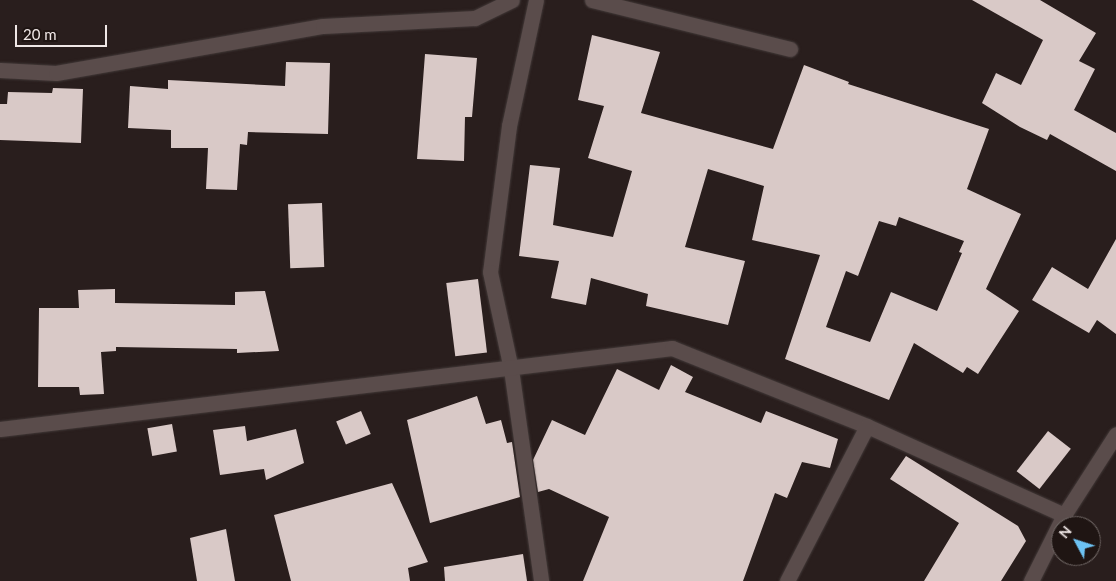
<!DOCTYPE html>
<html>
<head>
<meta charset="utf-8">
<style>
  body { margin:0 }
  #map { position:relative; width:1116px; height:581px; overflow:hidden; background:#291e1d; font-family:Lato,sans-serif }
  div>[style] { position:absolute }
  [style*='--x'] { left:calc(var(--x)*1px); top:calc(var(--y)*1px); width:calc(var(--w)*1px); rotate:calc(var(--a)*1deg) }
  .building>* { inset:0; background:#d9c9c7; transform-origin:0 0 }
  .roads { filter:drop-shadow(0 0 1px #423938) drop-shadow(0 0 1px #423938) }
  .street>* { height:15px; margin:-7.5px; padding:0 7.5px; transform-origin:7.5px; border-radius:7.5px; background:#5a4c4b }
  span { translate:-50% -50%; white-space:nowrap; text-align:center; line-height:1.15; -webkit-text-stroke:5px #1f1513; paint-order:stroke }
  .north { position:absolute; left:1051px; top:516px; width:50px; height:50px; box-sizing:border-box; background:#1f1513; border:1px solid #726967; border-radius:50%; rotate:310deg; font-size:14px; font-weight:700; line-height:20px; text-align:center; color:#efe7e6 }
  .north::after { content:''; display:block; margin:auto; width:18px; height:22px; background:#6dc2f3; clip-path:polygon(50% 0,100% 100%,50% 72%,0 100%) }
  .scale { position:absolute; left:15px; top:25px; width:92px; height:22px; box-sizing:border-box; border:2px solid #efe7e6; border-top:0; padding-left:6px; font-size:15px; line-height:18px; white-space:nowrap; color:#efe7e6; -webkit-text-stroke:4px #1f1513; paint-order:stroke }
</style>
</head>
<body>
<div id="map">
  <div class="building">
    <i style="clip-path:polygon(972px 0,1040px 0,1096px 33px,1079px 61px,1095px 69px,1074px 110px,1116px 133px,1116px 171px,1050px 134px,1047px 140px,1020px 127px,982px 103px,996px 73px,1021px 85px,1043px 40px)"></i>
    <i style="clip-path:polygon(evenodd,592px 35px,660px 52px,641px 113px,773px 149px,804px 65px,849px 82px,848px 84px,989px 129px,967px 189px,1021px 214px,986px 289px,1019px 311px,978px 374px,967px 367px,963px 373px,914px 343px,889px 400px,785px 359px,820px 255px,752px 240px,764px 186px,708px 169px,685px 247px,745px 261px,728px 325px,646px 306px,648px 294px,591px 278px,586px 305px,551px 298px,559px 261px,519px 256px,530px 165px,560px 168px,553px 225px,613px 237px,632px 171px,588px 158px,604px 106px,578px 100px,592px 35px,899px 217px,964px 241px,959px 252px,962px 253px,937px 311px,891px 292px,870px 342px,826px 327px,846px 271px,858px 276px,879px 221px,896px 226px,899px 217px)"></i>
    <i style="clip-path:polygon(425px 54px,477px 58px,472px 117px,465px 117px,464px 161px,417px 159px)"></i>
    <i style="clip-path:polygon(286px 62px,330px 63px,328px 134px,248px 132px,247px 145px,240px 144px,237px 190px,206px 189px,208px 148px,171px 148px,171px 130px,128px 128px,130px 86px,168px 89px,168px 80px,285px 86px)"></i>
    <i style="clip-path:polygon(53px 88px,83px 89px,81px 143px,0 140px,0 104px,7px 104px,8px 92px,52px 93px)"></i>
    <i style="left:322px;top:203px;width:64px;height:34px;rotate:88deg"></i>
    <i style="clip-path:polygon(1116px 239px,1116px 334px,1097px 320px,1089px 333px,1032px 300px,1052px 267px,1088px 289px)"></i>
    <i style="left:478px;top:279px;width:74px;height:32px;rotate:83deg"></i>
    <i style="clip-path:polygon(115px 289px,115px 303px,235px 305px,235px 292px,265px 291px,279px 351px,237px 353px,237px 349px,116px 347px,116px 351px,101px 352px,104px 394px,80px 395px,79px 387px,38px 387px,39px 308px,79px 308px,78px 290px)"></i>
    <i style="clip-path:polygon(671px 365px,693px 377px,685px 392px,761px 423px,766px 411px,838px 439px,830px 468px,802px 462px,787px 498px,775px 493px,743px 581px,583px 581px,609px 517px,549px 489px,538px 492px,533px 460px,552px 420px,585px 435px,617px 369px,659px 390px)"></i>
    <i style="clip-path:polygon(477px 396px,486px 424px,501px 420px,507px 443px,512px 442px,520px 497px,430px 523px,407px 420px)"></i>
    <i style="left:361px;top:411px;width:25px;height:27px;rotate:67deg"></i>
    <i style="left:172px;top:424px;width:28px;height:25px;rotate:80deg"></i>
    <i style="clip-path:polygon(245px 426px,247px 441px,296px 429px,304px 463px,266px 480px,264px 469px,220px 475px,213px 430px)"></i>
    <i style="left:1048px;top:431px;width:29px;height:51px;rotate:38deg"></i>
    <i style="clip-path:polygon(906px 456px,1018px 526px,1026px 541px,1001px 581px,924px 581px,959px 523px,890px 479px)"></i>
    <i style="clip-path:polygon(392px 483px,428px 562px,408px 568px,410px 581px,291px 581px,274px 515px)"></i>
    <i style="clip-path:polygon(226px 529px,235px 581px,197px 581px,190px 538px)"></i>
    <i style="clip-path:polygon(523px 554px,527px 581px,445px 581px,444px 567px)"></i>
  </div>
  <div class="roads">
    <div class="street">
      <i style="--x:536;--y:0;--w:129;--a:102.1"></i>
      <i style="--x:509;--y:126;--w:147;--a:97.4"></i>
      <i style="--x:490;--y:272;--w:99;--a:77.8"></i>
      <i style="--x:511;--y:369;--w:214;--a:81.9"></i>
      <i style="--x:592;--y:0;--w:204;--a:13.9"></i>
      <i style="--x:0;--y:70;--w:56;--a:3.1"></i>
      <i style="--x:56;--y:73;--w:271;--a:-10"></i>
      <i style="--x:323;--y:26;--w:152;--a:-3"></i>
      <i style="--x:475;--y:18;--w:41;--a:-25.9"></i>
      <i style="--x:0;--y:429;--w:677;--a:-6.87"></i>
      <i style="--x:672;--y:348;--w:210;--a:21.8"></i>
      <i style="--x:867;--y:426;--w:216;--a:24.3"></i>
      <i style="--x:1064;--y:515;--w:96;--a:-57.3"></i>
      <i style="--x:787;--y:581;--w:174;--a:-62.7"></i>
      <i style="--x:1031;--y:581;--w:74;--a:-63.4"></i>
    </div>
  </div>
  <div class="north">N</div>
  <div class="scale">20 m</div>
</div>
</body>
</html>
